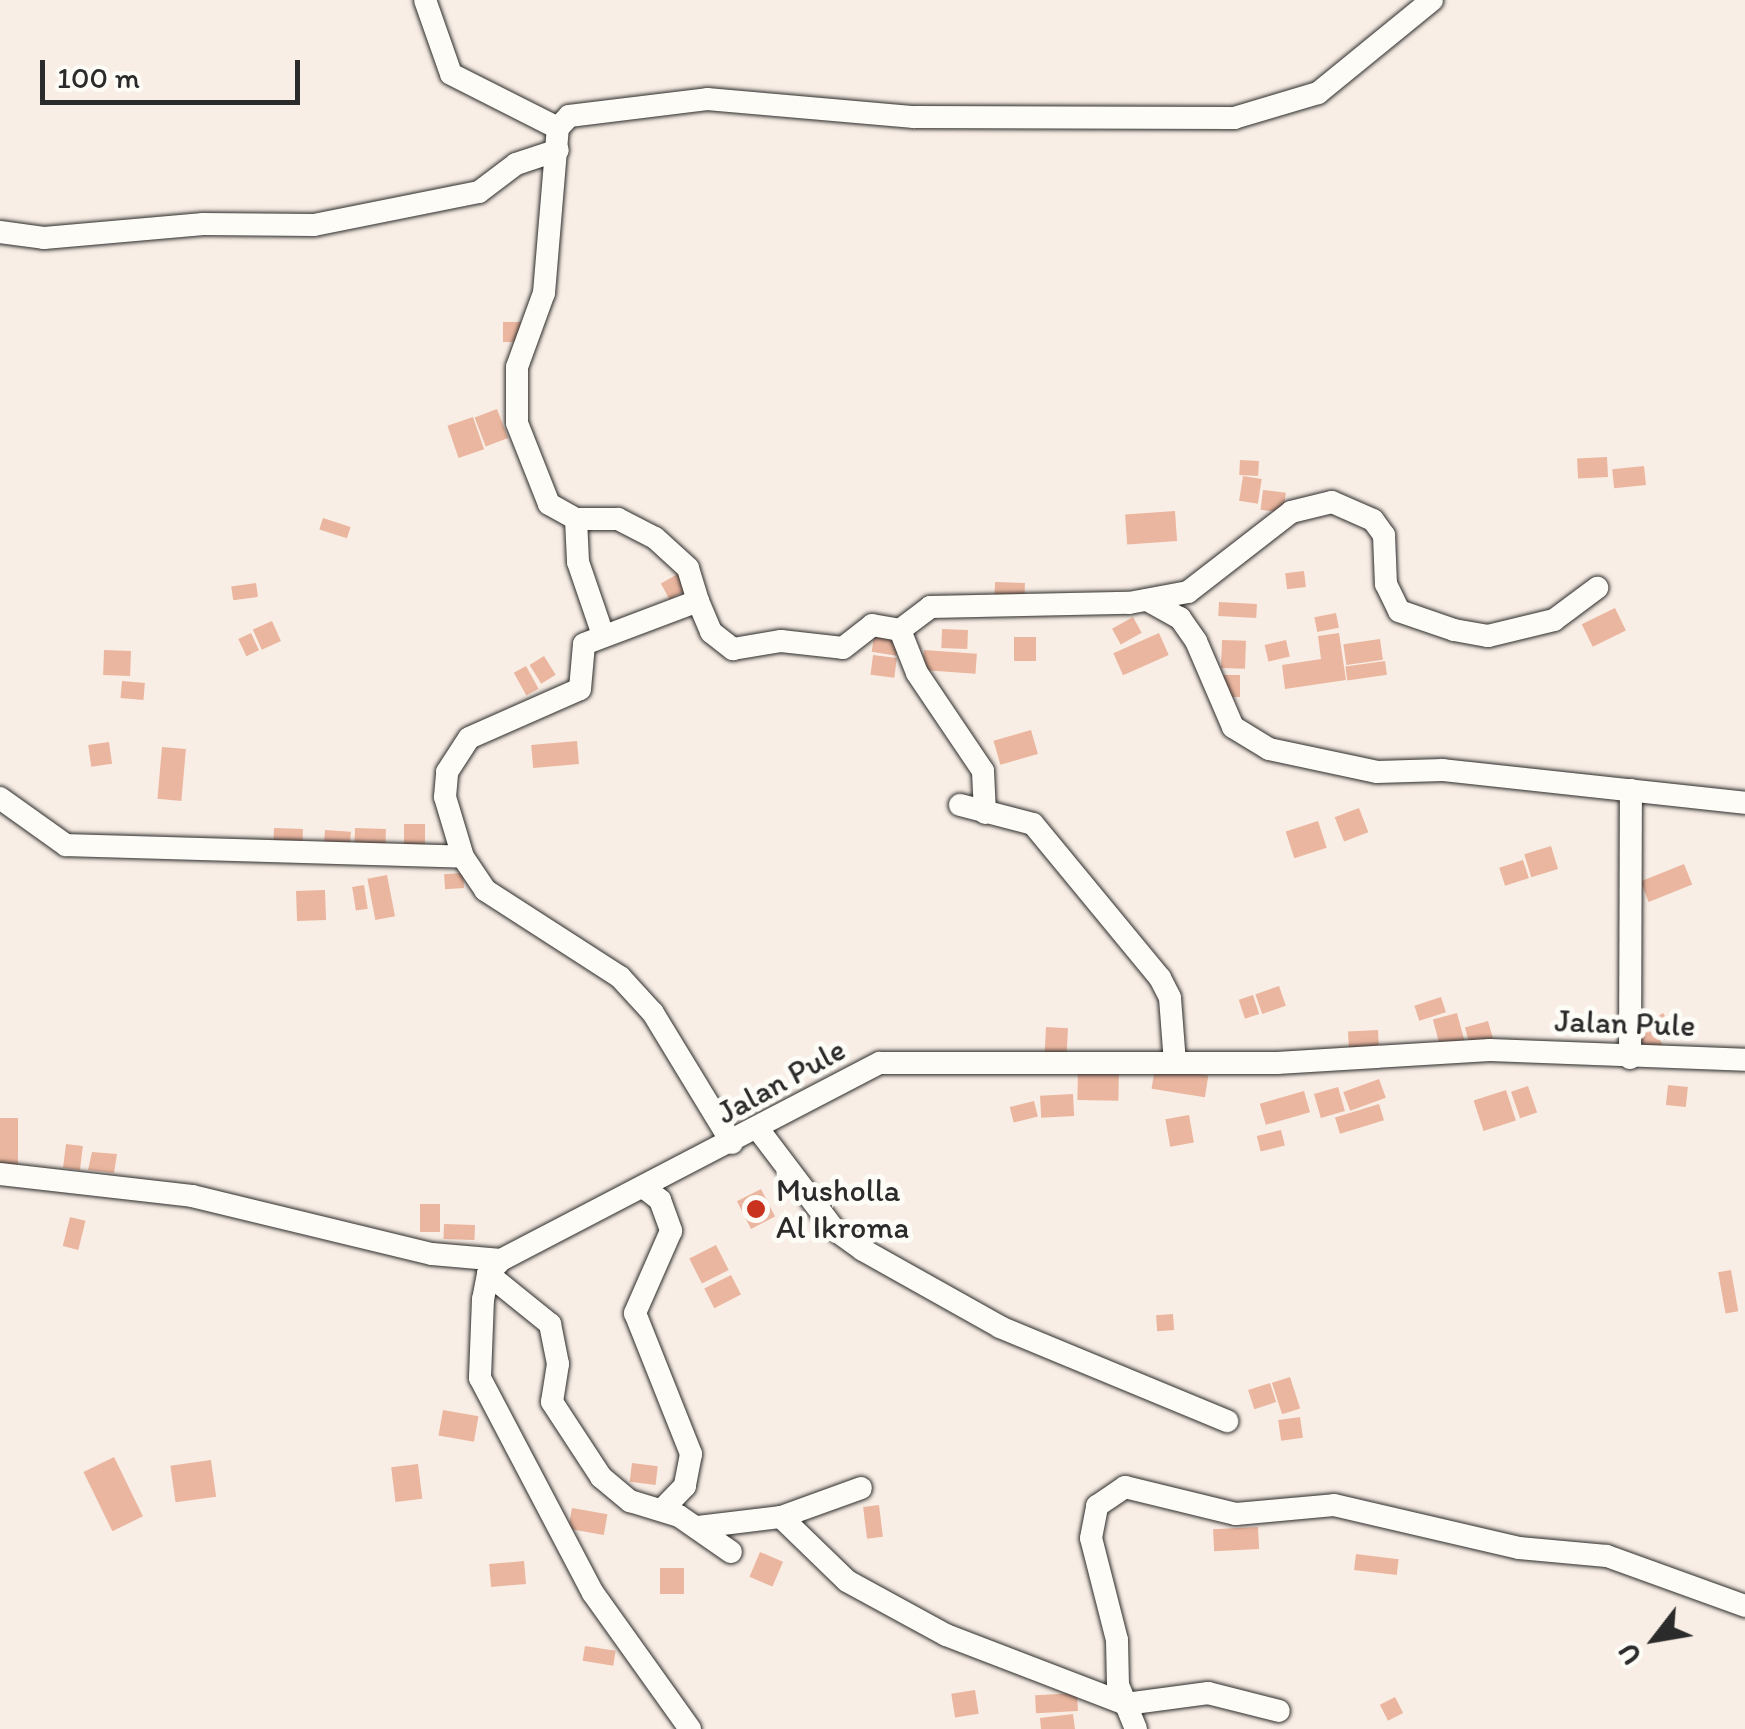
<!DOCTYPE html>
<html>
<head>
<meta charset="utf-8">
<style>
  body { margin:0 }
  #map { position:relative; width:1745px; height:1729px; overflow:hidden; background:#f9eee5; font-family:Itim,sans-serif }
  div>[style] { position:absolute }
  [style*='--x'] { left:calc(var(--x)*1px); top:calc(var(--y)*1px); width:calc(var(--w)*1px); rotate:calc(var(--a)*1deg) }
  .building>* { inset:0; background:#ebb69f; transform-origin:0 0 }
  .roads { filter:drop-shadow(0 0 2px #2b2b2b) drop-shadow(0 0 2px #2b2b2b) }
  .minor>* { height:22px; margin:-11px; padding:0 11px; transform-origin:11px; border-radius:11px; background:#fdfcf7 }
  .dots>* { width:28px; height:28px; translate:-50% -50%; box-sizing:border-box; border:5px solid #fdfcf7; border-radius:50% }
  span { translate:-50% -50%; white-space:nowrap; text-align:center; line-height:1.15; -webkit-text-stroke:10px #fdfcf7; paint-order:stroke }
  .street-label { font-size:32px; color:#2b2b2b }
  .poi-label { font-size:32px; color:#2b2b2b }
  .left { translate:0 -50%; text-align:left }
  .north { position:absolute; left:1605px; top:1589px; width:100px; height:100px; -webkit-text-stroke:8px #fdfcf7; paint-order:stroke; rotate:239deg; font-size:28px; font-weight:700; line-height:40px; text-align:center; color:#2b2b2b }
  .north::after { content:''; display:block; margin:auto; width:35px; height:45px; background:#2b2b2b; clip-path:polygon(50% 0,100% 100%,50% 72%,0 100%) }
  .scale { position:absolute; left:40px; top:60px; width:260px; height:45px; box-sizing:border-box; border:5px solid #2b2b2b; border-top:0; padding-left:12px; font-size:30px; line-height:35px; white-space:nowrap; color:#2b2b2b; -webkit-text-stroke:8px #fdfcf7; paint-order:stroke }
</style>
</head>
<body>
<div id="map">
  <div class="building">
    <i style="left:503px;top:322px;width:27px;height:20px"></i>
    <i style="left:497px;top:409px;width:31px;height:24px;rotate:69deg"></i>
    <i style="left:473px;top:417px;width:34px;height:27px;rotate:71deg"></i>
    <i style="left:1607px;top:457px;width:20px;height:30px;rotate:87deg"></i>
    <i style="left:1240px;top:460px;width:19px;height:15px;rotate:3deg"></i>
    <i style="left:1644px;top:466px;width:19px;height:32px;rotate:84deg"></i>
    <i style="left:1243px;top:476px;width:19px;height:25px;rotate:9deg"></i>
    <i style="left:1263px;top:490px;width:23px;height:20px;rotate:7deg"></i>
    <i style="left:1175px;top:511px;width:30px;height:50px;rotate:86deg"></i>
    <i style="left:323px;top:518px;width:29px;height:12px;rotate:18deg"></i>
    <i style="left:687px;top:569px;width:18px;height:30px;rotate:61deg"></i>
    <i style="left:1304px;top:571px;width:16px;height:19px;rotate:83deg"></i>
    <i style="left:995px;top:582px;width:30px;height:18px;rotate:2deg"></i>
    <i style="left:256px;top:583px;width:14px;height:25px;rotate:82deg"></i>
    <i style="left:1219px;top:602px;width:38px;height:14px;rotate:3deg"></i>
    <i style="left:1615px;top:608px;width:25px;height:37px;rotate:64deg"></i>
    <i style="left:1336px;top:613px;width:15px;height:22px;rotate:79deg"></i>
    <i style="left:1133px;top:617px;width:18px;height:24px;rotate:61deg"></i>
    <i style="left:272px;top:621px;width:22px;height:21px;rotate:66deg"></i>
    <i style="left:942px;top:629px;width:26px;height:19px;rotate:2deg"></i>
    <i style="left:251px;top:633px;width:19px;height:14px;rotate:65deg"></i>
    <i style="left:1159px;top:633px;width:24px;height:50px;rotate:66deg"></i>
    <i style="clip-path:polygon(1339px 633px,1346px 680px,1285px 689px,1282px 665px,1321px 659px,1318px 636px)"></i>
    <i style="left:874px;top:637px;width:25px;height:15px;rotate:9deg"></i>
    <i style="left:1014px;top:637px;width:22px;height:24px"></i>
    <i style="left:1380px;top:639px;width:21px;height:37px;rotate:82deg"></i>
    <i style="left:1222px;top:640px;width:24px;height:28px;rotate:2deg"></i>
    <i style="left:1286px;top:640px;width:17px;height:22px;rotate:77deg"></i>
    <i style="left:104px;top:650px;width:27px;height:25px;rotate:2deg"></i>
    <i style="left:924px;top:650px;width:53px;height:20px;rotate:4deg"></i>
    <i style="left:873px;top:655px;width:24px;height:20px;rotate:7deg"></i>
    <i style="left:544px;top:656px;width:22px;height:17px;rotate:58deg"></i>
    <i style="left:1385px;top:661px;width:14px;height:40px;rotate:82deg"></i>
    <i style="left:526px;top:666px;width:26px;height:14px;rotate:61deg"></i>
    <i style="left:1223px;top:675px;width:17px;height:22px"></i>
    <i style="left:122px;top:681px;width:23px;height:17px;rotate:5deg"></i>
    <i style="left:1031px;top:730px;width:25px;height:39px;rotate:74deg"></i>
    <i style="left:577px;top:741px;width:23px;height:46px;rotate:85deg"></i>
    <i style="left:109px;top:742px;width:22px;height:21px;rotate:82deg"></i>
    <i style="left:162px;top:747px;width:24px;height:52px;rotate:5deg"></i>
    <i style="left:1359px;top:808px;width:26px;height:26px;rotate:69deg"></i>
    <i style="left:1318px;top:821px;width:28px;height:34px;rotate:72deg"></i>
    <i style="left:425px;top:824px;width:22px;height:21px;rotate:90deg"></i>
    <i style="left:274px;top:828px;width:29px;height:15px;rotate:2deg"></i>
    <i style="left:355px;top:828px;width:31px;height:20px;rotate:2deg"></i>
    <i style="left:325px;top:830px;width:26px;height:17px;rotate:4deg"></i>
    <i style="left:1551px;top:846px;width:24px;height:28px;rotate:73deg"></i>
    <i style="left:1523px;top:860px;width:19px;height:25px;rotate:72deg"></i>
    <i style="left:1684px;top:864px;width:22px;height:47px;rotate:68deg"></i>
    <i style="left:463px;top:873px;width:15px;height:19px;rotate:86deg"></i>
    <i style="left:387px;top:875px;width:42px;height:20px;rotate:79deg"></i>
    <i style="left:364px;top:885px;width:24px;height:12px;rotate:81deg"></i>
    <i style="left:325px;top:890px;width:30px;height:29px;rotate:88deg"></i>
    <i style="left:1279px;top:986px;width:21px;height:25px;rotate:71deg"></i>
    <i style="left:1253px;top:995px;width:20px;height:15px;rotate:72deg"></i>
    <i style="left:1441px;top:997px;width:16px;height:28px;rotate:72deg"></i>
    <i style="left:1457px;top:1013px;width:30px;height:25px;rotate:75deg"></i>
    <i style="left:1663px;top:1013px;width:23px;height:14px;rotate:56deg"></i>
    <i style="left:1488px;top:1021px;width:18px;height:24px;rotate:74deg"></i>
    <i style="left:1651px;top:1026px;width:25px;height:17px;rotate:58deg"></i>
    <i style="left:1046px;top:1027px;width:22px;height:27px;rotate:3deg"></i>
    <i style="left:1378px;top:1030px;width:21px;height:30px;rotate:87deg"></i>
    <i style="left:1078px;top:1065px;width:41px;height:35px;rotate:1deg"></i>
    <i style="left:1155px;top:1067px;width:54px;height:22px;rotate:9deg"></i>
    <i style="left:1379px;top:1079px;width:20px;height:38px;rotate:70deg"></i>
    <i style="left:1668px;top:1085px;width:20px;height:20px;rotate:6deg"></i>
    <i style="left:1528px;top:1086px;width:28px;height:18px;rotate:71deg"></i>
    <i style="left:1338px;top:1087px;width:25px;height:25px;rotate:74deg"></i>
    <i style="left:1506px;top:1090px;width:32px;height:34px;rotate:72deg"></i>
    <i style="left:1304px;top:1091px;width:22px;height:46px;rotate:74deg"></i>
    <i style="left:1073px;top:1094px;width:22px;height:33px;rotate:87deg"></i>
    <i style="left:1034px;top:1101px;width:16px;height:25px;rotate:76deg"></i>
    <i style="left:1379px;top:1104px;width:17px;height:46px;rotate:73deg"></i>
    <i style="left:1189px;top:1115px;width:28px;height:24px;rotate:80deg"></i>
    <i style="left:0;top:1118px;width:18px;height:50px"></i>
    <i style="left:1281px;top:1130px;width:16px;height:25px;rotate:76deg"></i>
    <i style="left:66px;top:1144px;width:17px;height:24px;rotate:7deg"></i>
    <i style="clip-path:polygon(92px 1152px,117px 1154px,114px 1173px,88px 1170px)"></i>
    <i style="left:761px;top:1189px;width:31px;height:27px;rotate:63deg"></i>
    <i style="left:420px;top:1204px;width:20px;height:28px"></i>
    <i style="left:70px;top:1217px;width:16px;height:30px;rotate:14deg"></i>
    <i style="left:444px;top:1224px;width:31px;height:15px;rotate:2deg"></i>
    <i style="left:716px;top:1245px;width:28px;height:30px;rotate:63deg"></i>
    <i style="left:1731px;top:1270px;width:42px;height:13px;rotate:80deg"></i>
    <i style="left:731px;top:1275px;width:22px;height:30px;rotate:63deg"></i>
    <i style="left:1173px;top:1314px;width:16px;height:17px;rotate:86deg"></i>
    <i style="left:1290px;top:1377px;width:33px;height:19px;rotate:72deg"></i>
    <i style="left:1270px;top:1383px;width:20px;height:23px;rotate:72deg"></i>
    <i style="left:443px;top:1410px;width:36px;height:26px;rotate:10deg"></i>
    <i style="left:1300px;top:1417px;width:21px;height:22px;rotate:82deg"></i>
    <i style="left:114px;top:1457px;width:66px;height:34px;rotate:64deg"></i>
    <i style="left:211px;top:1460px;width:37px;height:41px;rotate:82deg"></i>
    <i style="left:632px;top:1463px;width:26px;height:19px;rotate:7deg"></i>
    <i style="left:418px;top:1464px;width:35px;height:27px;rotate:83deg"></i>
    <i style="left:879px;top:1505px;width:32px;height:16px;rotate:83deg"></i>
    <i style="left:572px;top:1508px;width:36px;height:21px;rotate:10deg"></i>
    <i style="left:1258px;top:1527px;width:22px;height:45px;rotate:87deg"></i>
    <i style="left:760px;top:1552px;width:25px;height:27px;rotate:23deg"></i>
    <i style="left:1356px;top:1554px;width:43px;height:16px;rotate:7deg"></i>
    <i style="left:524px;top:1561px;width:23px;height:35px;rotate:85deg"></i>
    <i style="left:660px;top:1568px;width:24px;height:26px"></i>
    <i style="left:585px;top:1646px;width:31px;height:15px;rotate:9deg"></i>
    <i style="left:975px;top:1690px;width:24px;height:24px;rotate:81deg"></i>
    <i style="left:1077px;top:1693px;width:18px;height:42px;rotate:87deg"></i>
    <i style="left:1395px;top:1697px;width:18px;height:17px;rotate:63deg"></i>
    <i style="clip-path:polygon(1073px 1714px,1075px 1729px,1041px 1729px,1040px 1718px)"></i>
  </div>
  <div class="roads">
    <div class="minor">
      <i style="--x:425;--y:0;--w:78;--a:70.6"></i>
      <i style="--x:451;--y:74;--w:120;--a:26.8"></i>
      <i style="--x:0;--y:232;--w:44;--a:7.8"></i>
      <i style="--x:44;--y:238;--w:160;--a:-5"></i>
      <i style="--x:203;--y:224;--w:111;--a:0.5"></i>
      <i style="--x:314;--y:225;--w:168;--a:-11.3"></i>
      <i style="--x:479;--y:192;--w:46;--a:-37.1"></i>
      <i style="--x:516;--y:164;--w:44;--a:-18.4"></i>
      <i style="--x:576;--y:519;--w:43;--a:87.3"></i>
      <i style="--x:578;--y:562;--w:77;--a:71.1"></i>
      <i style="--x:1147;--y:600;--w:38;--a:29"></i>
      <i style="--x:1180;--y:618;--w:28;--a:55"></i>
      <i style="--x:1196;--y:641;--w:94;--a:66.7"></i>
      <i style="--x:1233;--y:727;--w:42;--a:31.4"></i>
      <i style="--x:1269;--y:749;--w:110;--a:12"></i>
      <i style="--x:1377;--y:772;--w:66;--a:-1.7"></i>
      <i style="--x:1443;--y:770;--w:304;--a:6.2"></i>
      <i style="--x:698;--y:601;--w:34;--a:-107"></i>
      <i style="--x:688;--y:568;--w:45;--a:-137.7"></i>
      <i style="--x:655;--y:538;--w:42;--a:-152.8"></i>
      <i style="--x:618;--y:519;--w:42;--a:180"></i>
      <i style="--x:576;--y:519;--w:31;--a:-151"></i>
      <i style="--x:549;--y:504;--w:87;--a:-111.6"></i>
      <i style="--x:517;--y:423;--w:56;--a:-90"></i>
      <i style="--x:517;--y:367;--w:79;--a:-70"></i>
      <i style="--x:544;--y:293;--w:166;--a:-85.2"></i>
      <i style="--x:558;--y:128;--w:16;--a:-47"></i>
      <i style="--x:569;--y:116;--w:139;--a:-7"></i>
      <i style="--x:707;--y:99;--w:208;--a:5"></i>
      <i style="--x:914;--y:117;--w:320;--a:0.2"></i>
      <i style="--x:1234;--y:118;--w:88;--a:-16.6"></i>
      <i style="--x:1318;--y:93;--w:147;--a:-39.2"></i>
      <i style="--x:900;--y:630;--w:38;--a:-37"></i>
      <i style="--x:930;--y:607;--w:199;--a:-1.2"></i>
      <i style="--x:1129;--y:603;--w:60;--a:-10.6"></i>
      <i style="--x:1188;--y:592;--w:130;--a:-37.8"></i>
      <i style="--x:1291;--y:512;--w:42;--a:-13.7"></i>
      <i style="--x:1332;--y:502;--w:45;--a:23.7"></i>
      <i style="--x:1373;--y:520;--w:19;--a:54"></i>
      <i style="--x:1384;--y:535;--w:49;--a:87.7"></i>
      <i style="--x:1386;--y:584;--w:30;--a:64"></i>
      <i style="--x:1399;--y:611;--w:58;--a:19.1"></i>
      <i style="--x:1454;--y:630;--w:35;--a:10"></i>
      <i style="--x:1488;--y:636;--w:68;--a:-13.6"></i>
      <i style="--x:1554;--y:620;--w:54;--a:-36.7"></i>
      <i style="--x:0;--y:798;--w:81;--a:35.5"></i>
      <i style="--x:66;--y:845;--w:397;--a:1.7"></i>
      <i style="--x:463;--y:857;--w:40;--a:56"></i>
      <i style="--x:485;--y:890;--w:161;--a:32.8"></i>
      <i style="--x:620;--y:977;--w:49;--a:47.5"></i>
      <i style="--x:653;--y:1013;--w:152;--a:58.7"></i>
      <i style="--x:960;--y:805;--w:75;--a:14.6"></i>
      <i style="--x:1033;--y:824;--w:200;--a:50.5"></i>
      <i style="--x:1160;--y:978;--w:22;--a:63"></i>
      <i style="--x:1170;--y:998;--w:65;--a:85.6"></i>
      <i style="--x:463;--y:857;--w:63;--a:-106.7"></i>
      <i style="--x:445;--y:797;--w:25;--a:-85"></i>
      <i style="--x:447;--y:772;--w:40;--a:-57.1"></i>
      <i style="--x:469;--y:738;--w:121;--a:-23.8"></i>
      <i style="--x:580;--y:689;--w:45;--a:-84.9"></i>
      <i style="--x:584;--y:644;--w:122;--a:-20.7"></i>
      <i style="--x:698;--y:601;--w:34;--a:67"></i>
      <i style="--x:711;--y:632;--w:28;--a:38"></i>
      <i style="--x:733;--y:649;--w:49;--a:-9.5"></i>
      <i style="--x:781;--y:641;--w:62;--a:6.4"></i>
      <i style="--x:843;--y:648;--w:37;--a:-38"></i>
      <i style="--x:872;--y:625;--w:28;--a:10"></i>
      <i style="--x:900;--y:630;--w:46;--a:68.4"></i>
      <i style="--x:917;--y:673;--w:118;--a:56"></i>
      <i style="--x:983;--y:771;--w:42;--a:87.3"></i>
      <i style="--x:1630;--y:1058;--w:268;--a:-89.8"></i>
      <i style="--x:758;--y:1129;--w:126;--a:52.8"></i>
      <i style="--x:834;--y:1229;--w:36;--a:36"></i>
      <i style="--x:863;--y:1250;--w:157;--a:29.3"></i>
      <i style="--x:1000;--y:1327;--w:246;--a:22.5"></i>
      <i style="--x:0;--y:1174;--w:193;--a:6.5"></i>
      <i style="--x:192;--y:1196;--w:247;--a:13.6"></i>
      <i style="--x:432;--y:1254;--w:69;--a:5"></i>
      <i style="--x:501;--y:1260;--w:427;--a:-27.5"></i>
      <i style="--x:880;--y:1063;--w:397;--a:0"></i>
      <i style="--x:1277;--y:1063;--w:213;--a:-3.5"></i>
      <i style="--x:1490;--y:1050;--w:255;--a:2.2"></i>
      <i style="--x:646;--y:1189;--w:18;--a:38"></i>
      <i style="--x:660;--y:1200;--w:33;--a:70"></i>
      <i style="--x:671;--y:1231;--w:90;--a:113.7"></i>
      <i style="--x:635;--y:1313;--w:152;--a:68.3"></i>
      <i style="--x:691;--y:1454;--w:33;--a:101"></i>
      <i style="--x:685;--y:1486;--w:33;--a:134"></i>
      <i style="--x:501;--y:1260;--w:19;--a:133"></i>
      <i style="--x:488;--y:1274;--w:25;--a:101"></i>
      <i style="--x:483;--y:1299;--w:79;--a:92.2"></i>
      <i style="--x:480;--y:1378;--w:243;--a:62.3"></i>
      <i style="--x:593;--y:1593;--w:167;--a:54.5"></i>
      <i style="--x:488;--y:1274;--w:80;--a:38.9"></i>
      <i style="--x:550;--y:1324;--w:41;--a:78.7"></i>
      <i style="--x:558;--y:1364;--w:38;--a:99"></i>
      <i style="--x:552;--y:1402;--w:90;--a:56.8"></i>
      <i style="--x:601;--y:1477;--w:38;--a:40"></i>
      <i style="--x:630;--y:1501;--w:51;--a:17"></i>
      <i style="--x:679;--y:1516;--w:63;--a:34.7"></i>
      <i style="--x:781;--y:1517;--w:92;--a:44.1"></i>
      <i style="--x:847;--y:1581;--w:113;--a:28.6"></i>
      <i style="--x:946;--y:1635;--w:193;--a:21"></i>
      <i style="--x:1126;--y:1704;--w:83;--a:-7.6"></i>
      <i style="--x:1208;--y:1693;--w:73;--a:14.2"></i>
      <i style="--x:698;--y:1527;--w:84;--a:-6.9"></i>
      <i style="--x:781;--y:1517;--w:85;--a:-19.9"></i>
      <i style="--x:1136;--y:1729;--w:48;--a:-112.2"></i>
      <i style="--x:1118;--y:1685;--w:45;--a:-91.3"></i>
      <i style="--x:1117;--y:1640;--w:105;--a:-104.3"></i>
      <i style="--x:1091;--y:1538;--w:33;--a:-79"></i>
      <i style="--x:1097;--y:1506;--w:34;--a:-34"></i>
      <i style="--x:1125;--y:1487;--w:114;--a:13.7"></i>
      <i style="--x:1236;--y:1514;--w:98;--a:-5.2"></i>
      <i style="--x:1334;--y:1505;--w:190;--a:13.1"></i>
      <i style="--x:1519;--y:1548;--w:88;--a:5.2"></i>
      <i style="--x:1607;--y:1556;--w:147;--a:19.9"></i>
    </div>
  </div>
  <div class="dots">
    <i style="left:756px;top:1209px;background:#c8321e"></i>
  </div>
  <div class="street-label">
    <span style="left:1625px;top:1023px;rotate:2deg">Jalan Pule</span>
    <span style="left:781px;top:1081px;rotate:-29deg">Jalan Pule</span>
  </div>
  <div class="poi-label">
    <span class="left" style="left:776px;top:1209px">Musholla<br>Al Ikroma</span>
  </div>
  <div class="north">U</div>
  <div class="scale">100 m</div>
</div>
</body>
</html>
